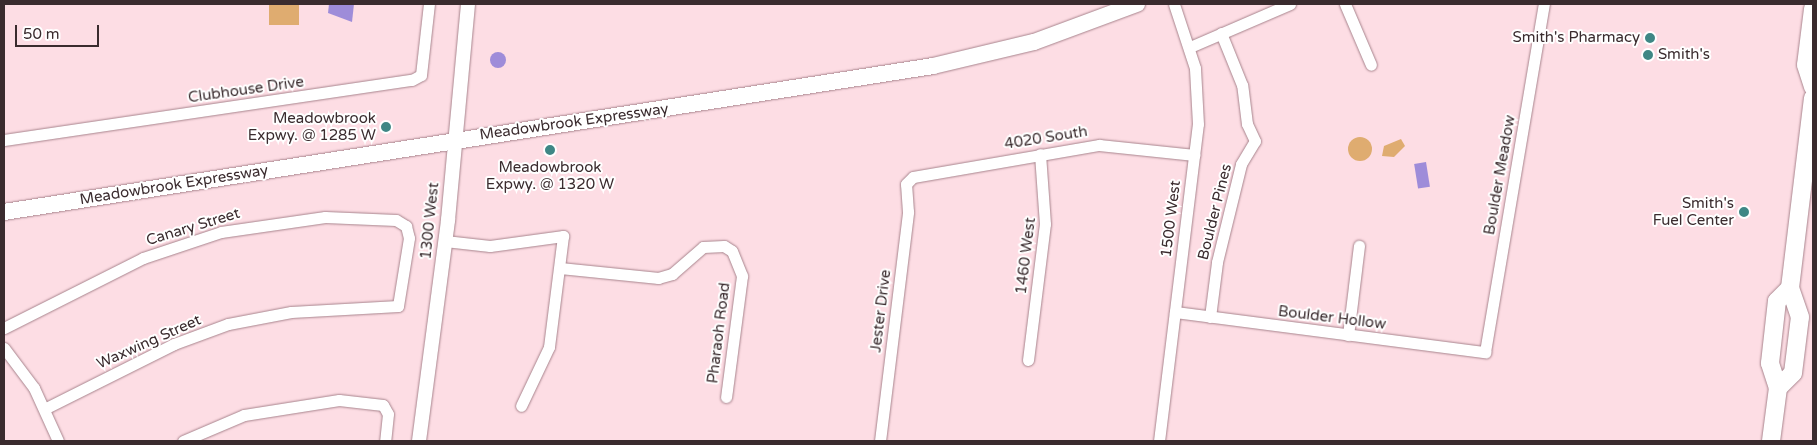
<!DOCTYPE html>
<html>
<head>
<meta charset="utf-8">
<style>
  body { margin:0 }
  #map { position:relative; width:1817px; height:445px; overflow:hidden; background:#fddde4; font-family:"Varela Round",sans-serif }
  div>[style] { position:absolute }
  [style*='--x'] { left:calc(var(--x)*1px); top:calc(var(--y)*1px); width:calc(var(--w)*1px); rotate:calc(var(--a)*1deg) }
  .green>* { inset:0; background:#dfac70; transform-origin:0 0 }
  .round { border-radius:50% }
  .water>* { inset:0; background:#9e8cd9; transform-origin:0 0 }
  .roads { filter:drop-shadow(0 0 1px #a8848d) drop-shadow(0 0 1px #a8848d) }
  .minor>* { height:11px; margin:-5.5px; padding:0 5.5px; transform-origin:5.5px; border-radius:5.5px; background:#fff }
  .tertiary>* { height:14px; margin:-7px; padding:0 7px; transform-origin:7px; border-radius:7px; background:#fff }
  .secondary>* { height:16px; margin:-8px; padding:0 8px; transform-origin:8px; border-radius:8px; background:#fff }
  .primary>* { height:18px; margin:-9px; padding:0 9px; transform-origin:9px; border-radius:9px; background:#fff }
  .dots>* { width:14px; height:14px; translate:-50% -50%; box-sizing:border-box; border:2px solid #fff; border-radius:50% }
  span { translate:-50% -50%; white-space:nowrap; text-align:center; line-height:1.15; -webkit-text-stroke:4px #fff; paint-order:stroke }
  .poi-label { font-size:15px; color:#3a2b2e }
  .right { translate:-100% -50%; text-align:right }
  .left { translate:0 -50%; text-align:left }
  .street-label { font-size:15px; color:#3a2b2e }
  .frame { position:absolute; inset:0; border:5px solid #3a2b2e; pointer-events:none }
  .scale { position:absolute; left:15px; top:25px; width:84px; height:22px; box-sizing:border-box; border:2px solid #3a2b2e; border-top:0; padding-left:6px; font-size:15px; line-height:18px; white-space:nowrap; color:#3a2b2e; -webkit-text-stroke:4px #fff; paint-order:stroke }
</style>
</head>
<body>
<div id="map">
  <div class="green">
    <i style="left:269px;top:4px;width:30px;height:21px"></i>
    <i class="round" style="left:1348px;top:137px;width:24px;height:24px"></i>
    <i style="clip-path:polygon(1401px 139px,1405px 146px,1394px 157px,1382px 156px,1384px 146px)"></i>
  </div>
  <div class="water">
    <i style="clip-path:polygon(329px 4px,354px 4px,352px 22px,328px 13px)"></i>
    <i class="round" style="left:490px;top:52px;width:16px;height:16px"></i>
    <i style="left:1426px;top:162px;width:25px;height:12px;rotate:81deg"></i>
  </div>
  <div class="roads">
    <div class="minor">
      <i style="--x:1345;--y:4;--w:66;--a:66.9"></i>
      <i style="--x:1190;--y:47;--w:109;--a:-23.3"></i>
      <i style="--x:4;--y:140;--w:412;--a:-8.4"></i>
      <i style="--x:412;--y:80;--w:10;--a:-29"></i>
      <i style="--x:421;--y:75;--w:71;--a:-83.6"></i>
      <i style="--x:445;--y:241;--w:45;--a:6.3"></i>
      <i style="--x:490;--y:246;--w:74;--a:-7.8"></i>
      <i style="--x:563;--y:236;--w:112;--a:97.2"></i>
      <i style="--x:549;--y:347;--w:65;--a:115.4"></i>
      <i style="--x:560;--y:268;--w:99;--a:5.8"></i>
      <i style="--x:658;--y:278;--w:15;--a:-16"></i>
      <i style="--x:672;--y:274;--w:41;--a:-41.1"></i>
      <i style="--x:703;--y:247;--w:21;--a:-3"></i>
      <i style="--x:724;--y:246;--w:9;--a:32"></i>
      <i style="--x:732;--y:251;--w:27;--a:68"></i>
      <i style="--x:742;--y:276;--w:122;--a:97.5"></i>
      <i style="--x:1175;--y:312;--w:313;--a:7.4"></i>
      <i style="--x:1485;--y:352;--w:353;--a:-80.4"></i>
      <i style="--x:1210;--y:317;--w:55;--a:-82.7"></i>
      <i style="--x:1217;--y:262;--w:101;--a:-76.2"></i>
      <i style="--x:1241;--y:164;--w:27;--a:-59"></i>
      <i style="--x:1255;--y:141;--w:19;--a:-115"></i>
      <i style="--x:1247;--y:124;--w:39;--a:-97"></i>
      <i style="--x:1242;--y:85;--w:56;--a:-112"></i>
      <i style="--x:4;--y:328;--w:156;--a:-26.7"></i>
      <i style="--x:143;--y:258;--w:82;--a:-18.4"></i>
      <i style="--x:221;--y:232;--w:105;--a:-8.2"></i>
      <i style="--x:325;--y:217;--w:71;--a:2.4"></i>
      <i style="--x:396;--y:220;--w:12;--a:31"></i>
      <i style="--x:406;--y:226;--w:12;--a:76"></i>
      <i style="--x:409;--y:238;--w:69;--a:99.2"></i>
      <i style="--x:398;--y:306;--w:107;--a:176.8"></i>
      <i style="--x:291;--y:312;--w:64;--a:169.2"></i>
      <i style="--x:228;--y:324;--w:58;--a:159.7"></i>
      <i style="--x:174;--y:344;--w:145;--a:153.4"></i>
      <i style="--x:1348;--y:335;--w:90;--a:-83"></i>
      <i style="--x:4;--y:348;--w:50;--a:53.1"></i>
      <i style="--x:34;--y:388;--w:58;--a:65.6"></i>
      <i style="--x:1028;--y:360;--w:137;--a:-82.9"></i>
      <i style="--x:1045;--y:224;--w:70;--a:-94.1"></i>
      <i style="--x:183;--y:441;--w:66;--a:-23.1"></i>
      <i style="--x:244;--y:415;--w:96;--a:-9"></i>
      <i style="--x:339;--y:400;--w:44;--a:6.5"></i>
      <i style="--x:383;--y:405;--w:10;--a:61"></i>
      <i style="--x:388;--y:414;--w:27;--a:96"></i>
      <i style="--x:880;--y:441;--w:231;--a:-83"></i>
      <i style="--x:908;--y:212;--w:28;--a:-94"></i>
      <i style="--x:906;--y:184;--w:10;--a:-45"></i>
      <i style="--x:913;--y:177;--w:189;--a:-9.8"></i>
      <i style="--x:1099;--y:145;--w:96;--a:6"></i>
      <i style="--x:1159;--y:441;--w:319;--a:-83"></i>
      <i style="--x:1198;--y:124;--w:56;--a:-93.1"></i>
      <i style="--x:1195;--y:68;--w:67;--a:-108.2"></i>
    </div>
    <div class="tertiary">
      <i style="--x:419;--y:441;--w:223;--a:-82.5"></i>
      <i style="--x:448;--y:220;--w:217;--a:-84.7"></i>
    </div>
    <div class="secondary">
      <i style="--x:4;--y:212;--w:940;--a:-8.93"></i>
      <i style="--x:933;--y:66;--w:104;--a:-13.4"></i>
      <i style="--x:1034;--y:42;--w:110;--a:-20.3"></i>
    </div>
    <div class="primary">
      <i style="--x:1813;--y:9;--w:56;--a:97.1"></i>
      <i style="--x:1806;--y:65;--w:23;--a:72"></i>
      <i style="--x:1778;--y:388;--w:21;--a:-45"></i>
      <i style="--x:1793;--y:373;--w:56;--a:-82.9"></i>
      <i style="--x:1800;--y:317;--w:31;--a:-109"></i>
      <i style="--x:1790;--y:288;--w:191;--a:-83.1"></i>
      <i style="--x:1771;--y:441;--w:53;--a:-82.5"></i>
      <i style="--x:1778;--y:388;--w:26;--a:-108"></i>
      <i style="--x:1770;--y:363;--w:62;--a:-83.6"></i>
      <i style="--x:1777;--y:301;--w:18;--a:-45"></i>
    </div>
  </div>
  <div class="dots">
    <i style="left:1650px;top:38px;background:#3f8785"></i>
    <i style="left:1648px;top:55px;background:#3f8785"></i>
    <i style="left:386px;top:127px;background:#3f8785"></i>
    <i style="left:550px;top:150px;background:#3f8785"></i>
    <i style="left:1744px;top:212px;background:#3f8785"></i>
  </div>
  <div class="poi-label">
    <span class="right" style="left:1640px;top:38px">Smith's Pharmacy</span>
    <span class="left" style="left:1658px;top:55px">Smith's</span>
    <span class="right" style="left:376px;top:127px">Meadowbrook<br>Expwy. @ 1285 W</span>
    <span style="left:550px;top:176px">Meadowbrook<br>Expwy. @ 1320 W</span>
    <span class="right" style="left:1734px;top:212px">Smith's<br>Fuel Center</span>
  </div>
  <div class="street-label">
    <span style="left:246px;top:90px;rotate:-8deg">Clubhouse Drive</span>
    <span style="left:574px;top:122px;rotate:-8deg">Meadowbrook Expressway</span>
    <span style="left:1046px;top:138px;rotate:-9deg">4020 South</span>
    <span style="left:1500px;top:175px;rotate:-80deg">Boulder Meadow</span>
    <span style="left:174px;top:185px;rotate:-9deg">Meadowbrook Expressway</span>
    <span style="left:1215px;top:212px;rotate:-76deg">Boulder Pines</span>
    <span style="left:1171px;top:219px;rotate:-83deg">1500 West</span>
    <span style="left:430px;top:221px;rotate:-84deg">1300 West</span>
    <span style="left:193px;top:227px;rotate:-17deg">Canary Street</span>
    <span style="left:1026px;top:256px;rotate:-83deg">1460 West</span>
    <span style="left:881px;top:311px;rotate:-83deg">Jester Drive</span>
    <span style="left:1332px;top:318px;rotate:7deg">Boulder Hollow</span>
    <span style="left:719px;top:333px;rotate:-83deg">Pharaoh Road</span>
    <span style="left:149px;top:342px;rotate:-24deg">Waxwing Street</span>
  </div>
  <div class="frame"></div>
  <div class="scale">50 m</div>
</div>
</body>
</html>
